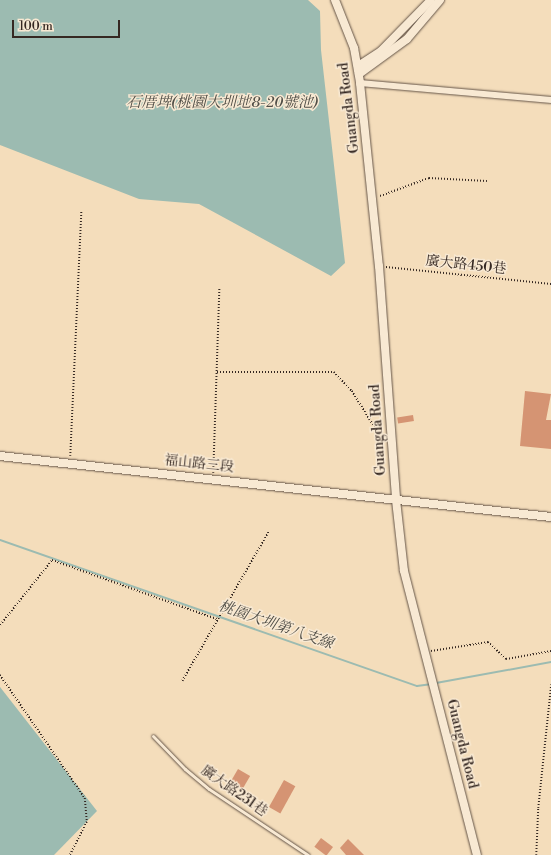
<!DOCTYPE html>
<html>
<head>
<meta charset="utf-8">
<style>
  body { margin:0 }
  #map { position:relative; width:551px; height:855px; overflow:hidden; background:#f4ddbb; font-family:"Libre Bodoni","Noto Serif TC",serif }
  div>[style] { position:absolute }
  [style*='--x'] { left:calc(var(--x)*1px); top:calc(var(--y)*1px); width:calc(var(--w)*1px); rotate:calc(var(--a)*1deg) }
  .water>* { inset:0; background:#9cbbb1 }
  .stream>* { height:2px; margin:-1px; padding:0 1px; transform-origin:1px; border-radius:1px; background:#9cbbb1 }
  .building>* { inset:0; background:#d59473; transform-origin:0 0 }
  .path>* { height:1.5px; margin-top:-0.75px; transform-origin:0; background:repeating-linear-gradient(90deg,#352822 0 1px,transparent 0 3px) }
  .roads { filter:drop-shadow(0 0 1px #655548) drop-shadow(0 0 1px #655548) }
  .service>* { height:3px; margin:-1.5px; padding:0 1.5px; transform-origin:1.5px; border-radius:1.5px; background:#f8e9d3 }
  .minor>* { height:6px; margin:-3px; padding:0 3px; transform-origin:3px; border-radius:3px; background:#f8e9d3 }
  .tertiary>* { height:8px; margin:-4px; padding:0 4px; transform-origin:4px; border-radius:4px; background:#f8e9d3 }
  span { translate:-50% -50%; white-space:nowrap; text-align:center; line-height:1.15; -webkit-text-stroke:3px #f8e9d3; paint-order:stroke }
  .street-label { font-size:14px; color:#352822 }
  .water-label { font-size:15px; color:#4f4d46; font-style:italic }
  .scale { position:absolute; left:12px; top:20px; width:108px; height:18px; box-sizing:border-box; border:2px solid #352822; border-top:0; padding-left:5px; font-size:12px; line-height:14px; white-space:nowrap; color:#352822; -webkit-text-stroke:3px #f8e9d3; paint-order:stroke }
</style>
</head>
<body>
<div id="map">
  <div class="water">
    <i style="clip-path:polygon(0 0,308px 0,320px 11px,321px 50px,345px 263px,331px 276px,199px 204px,139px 199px,0 145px)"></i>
    <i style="clip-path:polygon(0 687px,97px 811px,54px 855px,0 855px)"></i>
  </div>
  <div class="stream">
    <i style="--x:0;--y:540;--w:442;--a:19.3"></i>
    <i style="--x:417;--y:686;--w:15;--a:-8"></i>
    <i style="--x:436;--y:683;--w:117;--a:-10.3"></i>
  </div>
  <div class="building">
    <i style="clip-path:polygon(525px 391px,551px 394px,546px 420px,551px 420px,551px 449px,520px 446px)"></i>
    <i style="left:413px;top:415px;width:6px;height:16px;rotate:81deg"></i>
    <i style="left:238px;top:769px;width:14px;height:16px;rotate:30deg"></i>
    <i style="left:284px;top:780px;width:13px;height:31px;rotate:29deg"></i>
    <i style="left:321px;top:838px;width:15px;height:11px;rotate:37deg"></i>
    <i style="clip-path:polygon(348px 839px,364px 855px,346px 855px,340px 848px)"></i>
  </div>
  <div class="path">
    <i style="--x:380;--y:196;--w:52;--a:-20.2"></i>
    <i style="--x:429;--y:178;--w:58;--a:3"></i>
    <i style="--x:386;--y:267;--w:166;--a:5.9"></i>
    <i style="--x:217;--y:372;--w:117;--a:0"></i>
    <i style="--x:334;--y:372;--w:26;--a:47"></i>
    <i style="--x:352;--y:391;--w:62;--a:58.1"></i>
    <i style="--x:70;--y:456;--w:244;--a:-87.4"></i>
    <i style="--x:213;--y:473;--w:184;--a:-88.1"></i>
    <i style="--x:0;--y:625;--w:83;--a:-51.3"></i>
    <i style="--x:52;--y:560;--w:175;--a:19.7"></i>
    <i style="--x:431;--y:651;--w:58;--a:-9"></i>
    <i style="--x:488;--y:642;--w:25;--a:43"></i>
    <i style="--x:506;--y:659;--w:46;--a:-10.1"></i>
    <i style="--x:0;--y:675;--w:150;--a:55.4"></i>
    <i style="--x:85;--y:798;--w:24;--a:85"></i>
    <i style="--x:87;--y:822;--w:37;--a:117"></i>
    <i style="--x:182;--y:681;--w:173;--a:-59.9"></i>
    <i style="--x:536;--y:855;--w:47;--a:-87.6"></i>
    <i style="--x:538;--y:808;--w:124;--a:-84"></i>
  </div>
  <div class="roads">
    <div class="service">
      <i style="--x:153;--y:736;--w:46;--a:45.9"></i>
      <i style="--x:185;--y:769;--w:31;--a:40"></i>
      <i style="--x:209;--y:789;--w:119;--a:33.7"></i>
    </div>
    <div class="minor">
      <i style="--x:360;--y:83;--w:192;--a:5.1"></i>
    </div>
    <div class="tertiary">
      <i style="--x:335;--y:0;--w:52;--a:68.4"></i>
      <i style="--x:354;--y:48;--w:36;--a:80"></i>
      <i style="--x:360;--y:83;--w:184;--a:84.1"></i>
      <i style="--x:379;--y:266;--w:235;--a:85.8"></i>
      <i style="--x:396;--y:500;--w:71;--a:83.6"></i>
      <i style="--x:404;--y:571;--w:293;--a:75.6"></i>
      <i style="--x:358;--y:66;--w:27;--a:-33"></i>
      <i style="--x:381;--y:51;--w:71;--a:-45.6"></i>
      <i style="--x:359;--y:74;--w:59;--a:-36.1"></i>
      <i style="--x:407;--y:39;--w:51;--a:-49.8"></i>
      <i style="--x:0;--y:456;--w:554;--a:6.32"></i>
    </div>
  </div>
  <div class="street-label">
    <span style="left:349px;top:108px;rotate:-97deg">Guangda Road</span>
    <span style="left:466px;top:265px;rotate:6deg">廣大路450巷</span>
    <span style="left:378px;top:430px;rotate:-94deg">Guangda Road</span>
    <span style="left:199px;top:464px;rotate:6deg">福山路三段</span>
    <span style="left:462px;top:744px;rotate:76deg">Guangda Road</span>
    <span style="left:234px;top:791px;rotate:35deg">廣大路231巷</span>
  </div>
  <div class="water-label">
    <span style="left:222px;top:103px">石厝埤(桃園大圳地8-20號池)</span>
    <span style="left:276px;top:625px;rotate:19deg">桃園大圳第八支線</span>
  </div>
  <div class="scale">100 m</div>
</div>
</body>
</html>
